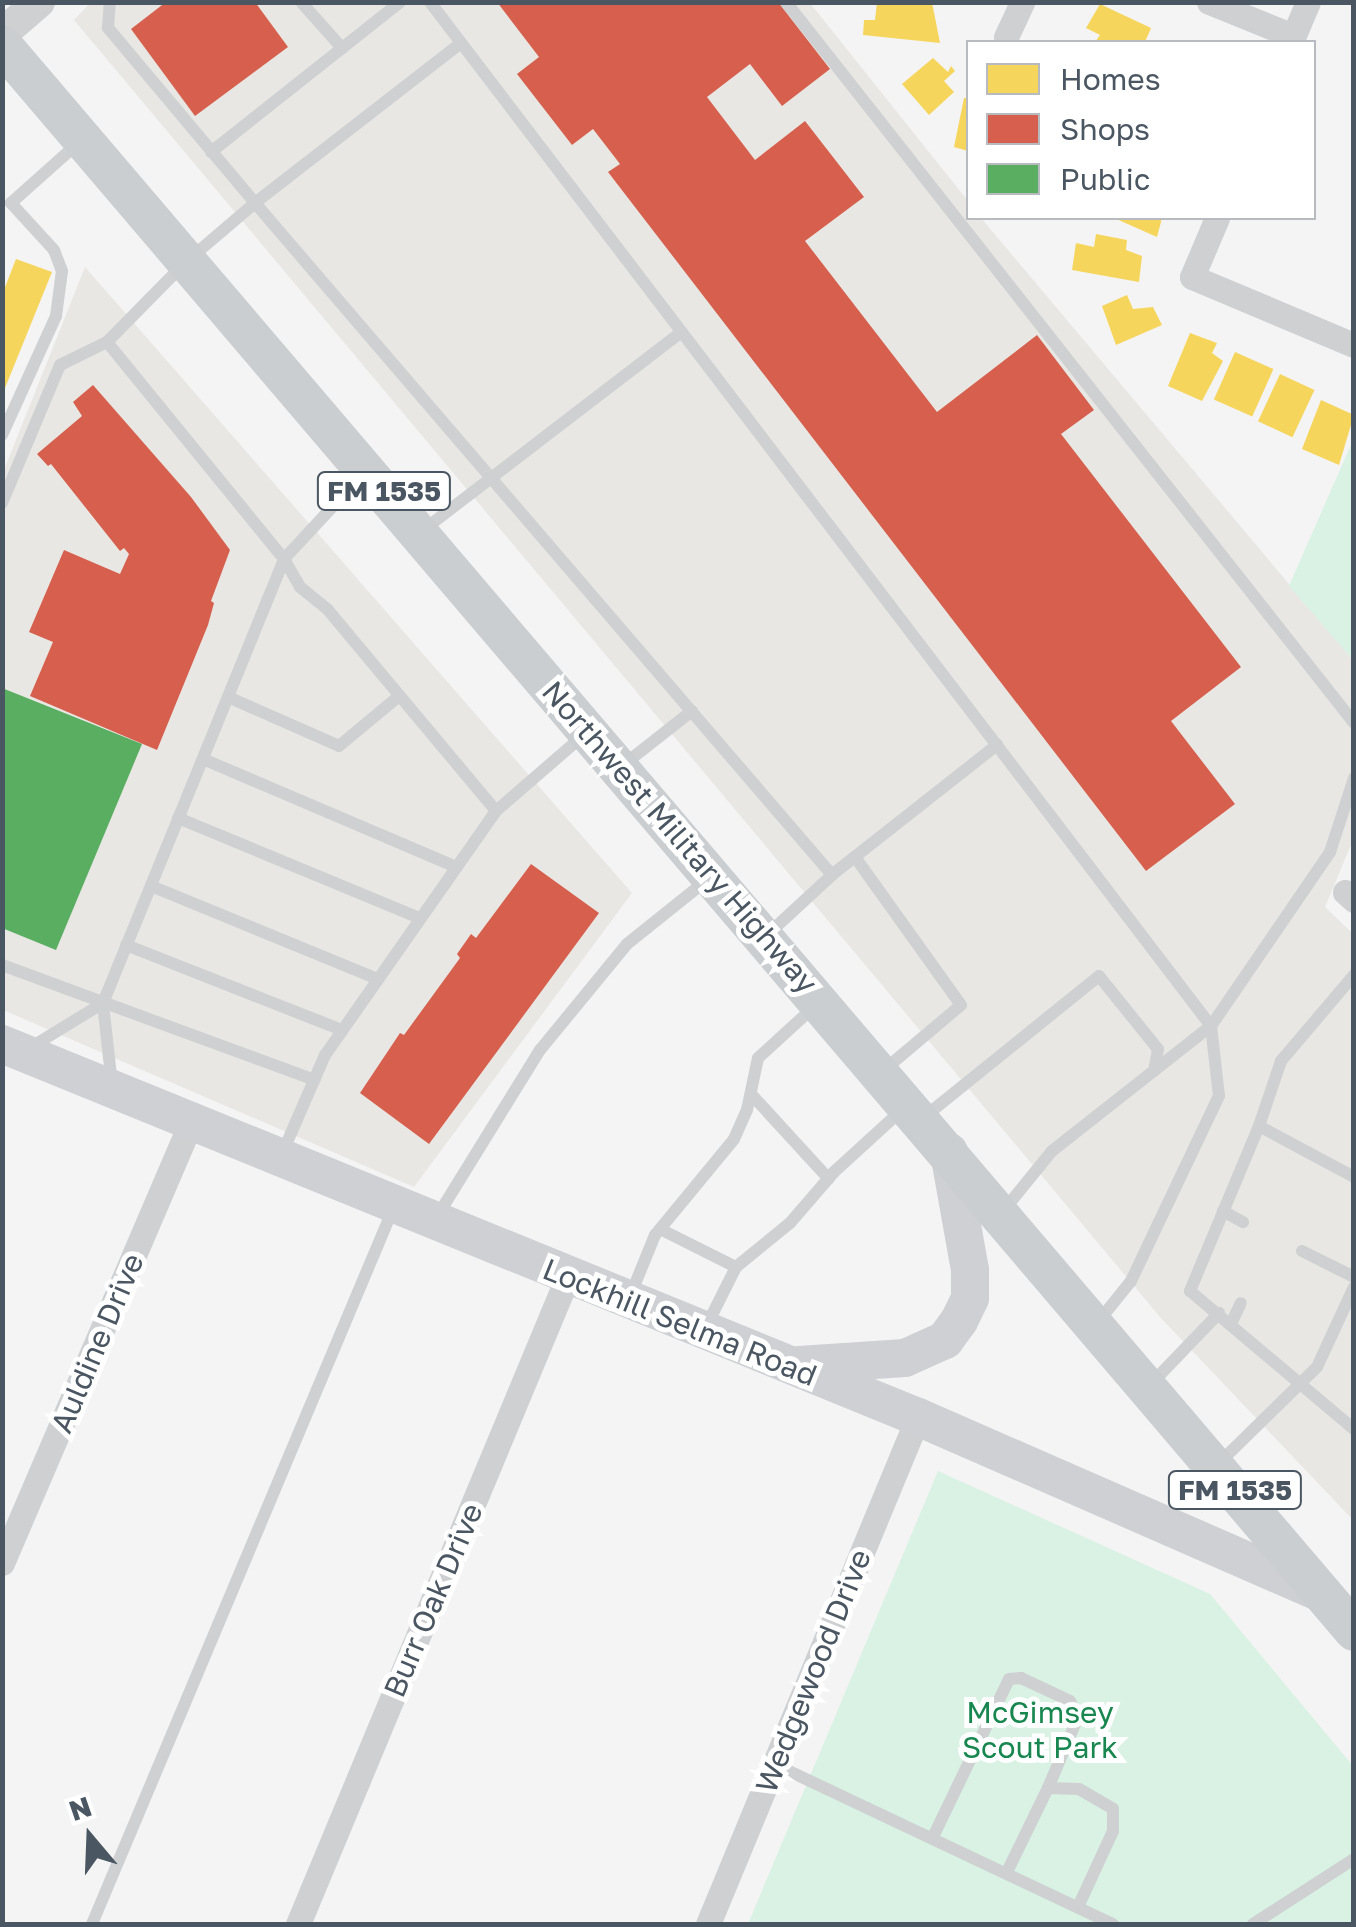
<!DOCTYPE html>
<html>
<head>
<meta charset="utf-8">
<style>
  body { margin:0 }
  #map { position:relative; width:1356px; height:1927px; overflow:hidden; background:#f4f4f4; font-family:"Golos Text",sans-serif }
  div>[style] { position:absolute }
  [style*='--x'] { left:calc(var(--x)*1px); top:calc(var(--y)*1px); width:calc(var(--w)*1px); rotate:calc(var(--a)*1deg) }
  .commercial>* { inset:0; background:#e8e7e3 }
  .green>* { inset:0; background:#d9f2e3 }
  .homes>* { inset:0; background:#f6d55c; transform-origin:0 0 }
  .shops>* { inset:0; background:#d6604d }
  .public>* { inset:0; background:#5aae61 }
  .service>* { height:12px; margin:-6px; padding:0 6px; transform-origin:6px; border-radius:6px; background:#ced0d2 }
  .minor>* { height:25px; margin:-12.5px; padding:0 12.5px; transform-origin:12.5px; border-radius:12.5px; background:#ced0d2 }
  .tertiary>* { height:32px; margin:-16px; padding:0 16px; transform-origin:16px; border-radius:16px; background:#ced0d2 }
  .secondary>* { height:38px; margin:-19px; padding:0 19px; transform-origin:19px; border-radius:19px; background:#ced0d4 }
  .primary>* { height:40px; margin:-20px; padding:0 20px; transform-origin:20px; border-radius:20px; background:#caced1 }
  span { translate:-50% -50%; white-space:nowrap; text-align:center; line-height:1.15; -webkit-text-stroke:10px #fff; paint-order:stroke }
  .shield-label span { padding:2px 8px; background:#fff; border:2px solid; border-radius:8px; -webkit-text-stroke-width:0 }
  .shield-label { font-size:28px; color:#4a5661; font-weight:700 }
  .street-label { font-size:30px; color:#4a5661 }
  .park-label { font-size:30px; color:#17864f }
  .frame { position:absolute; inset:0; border:5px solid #4a5661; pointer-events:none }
  .legend { position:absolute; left:966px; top:40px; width:350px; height:180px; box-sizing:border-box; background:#fff; border:2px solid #b7bbc0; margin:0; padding:12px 18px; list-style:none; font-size:30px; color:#4a5661 }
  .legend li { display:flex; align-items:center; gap:20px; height:50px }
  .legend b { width:50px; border:2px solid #b7bbc0 }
  .north { position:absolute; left:40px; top:1787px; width:100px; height:100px; -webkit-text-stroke:8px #fff; paint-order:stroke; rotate:341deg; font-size:28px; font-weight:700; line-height:40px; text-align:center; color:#4a5661 }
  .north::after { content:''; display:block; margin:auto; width:35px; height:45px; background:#4a5661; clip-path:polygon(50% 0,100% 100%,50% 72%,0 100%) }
</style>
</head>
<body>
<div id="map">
  <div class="commercial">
    <i style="clip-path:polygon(91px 2px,810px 3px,968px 201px,968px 218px,981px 218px,1353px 660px,1353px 840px,1325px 907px,1353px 934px,1353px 1520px,1160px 1317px,74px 20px)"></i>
    <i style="clip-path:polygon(85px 267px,632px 893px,414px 1187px,3px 1010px,2px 475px)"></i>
  </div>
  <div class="green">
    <i style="clip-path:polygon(1353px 440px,1353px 660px,1289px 586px)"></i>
    <i style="clip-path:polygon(938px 1471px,1210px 1594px,1353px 1766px,1353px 1924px,748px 1924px)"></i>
  </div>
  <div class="homes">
    <i style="clip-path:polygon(877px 2px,932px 2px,940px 43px,863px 35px,864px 20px,875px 20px)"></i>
    <i style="clip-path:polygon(1100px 4px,1151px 28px,1145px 42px,1095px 42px,1100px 35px,1086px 28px)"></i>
    <i style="clip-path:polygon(933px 58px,948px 72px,951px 66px,955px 71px,944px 81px,954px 92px,929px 115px,902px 84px)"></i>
    <i style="clip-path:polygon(964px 98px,968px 98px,968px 151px,954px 147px)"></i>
    <i style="clip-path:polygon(1114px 218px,1162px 218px,1157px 237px)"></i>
    <i style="clip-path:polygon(1096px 234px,1127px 240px,1126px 250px,1142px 256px,1139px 282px,1072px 270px,1076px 243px,1094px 247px)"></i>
    <i style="clip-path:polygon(16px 259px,52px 272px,3px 393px,2px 295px)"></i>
    <i style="clip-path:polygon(1127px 295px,1133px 309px,1153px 307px,1162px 325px,1116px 345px,1102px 306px)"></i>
    <i style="clip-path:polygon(1190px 333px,1217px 343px,1212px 353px,1223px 361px,1202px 401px,1168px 386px)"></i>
    <i style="left:1235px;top:352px;width:42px;height:52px;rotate:24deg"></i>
    <i style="left:1280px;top:374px;width:38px;height:52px;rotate:25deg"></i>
    <i style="clip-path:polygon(1321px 400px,1354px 415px,1339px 465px,1302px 449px)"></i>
  </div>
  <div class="shops">
    <i style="clip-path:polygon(166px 2px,255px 2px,288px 47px,195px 116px,131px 29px)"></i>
    <i style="clip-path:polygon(497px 2px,778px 2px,830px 69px,782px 106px,750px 64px,707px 97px,755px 160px,805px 121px,864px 197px,805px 241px,937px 412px,1037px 335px,1094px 410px,1061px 434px,1241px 667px,1171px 721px,1235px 804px,1146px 871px,608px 172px,620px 164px,593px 129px,572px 145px,517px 74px,539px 57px)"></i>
    <i style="clip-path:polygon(93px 385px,191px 497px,230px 550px,211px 601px,214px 603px,208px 625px,157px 750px,30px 696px,53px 642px,29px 632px,64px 550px,120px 574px,129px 554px,124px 548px,120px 551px,51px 464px,48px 466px,37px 454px,82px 416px,73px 402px)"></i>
    <i style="clip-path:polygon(531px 864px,599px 913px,429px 1144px,360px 1093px,400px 1033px,404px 1035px,460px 958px,457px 954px,471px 934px,476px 938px)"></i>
  </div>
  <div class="public">
    <i style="clip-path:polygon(2px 688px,142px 744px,56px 950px,2px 928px)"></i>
  </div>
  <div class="service">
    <i style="--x:301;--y:2;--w:62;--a:48.3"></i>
    <i style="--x:430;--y:2;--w:1288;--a:52.67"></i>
    <i style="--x:1211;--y:1026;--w:211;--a:-55.6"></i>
    <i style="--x:1330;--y:852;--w:78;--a:-72"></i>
    <i style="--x:786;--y:2;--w:918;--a:51.77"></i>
    <i style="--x:461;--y:43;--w:261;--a:142.2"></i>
    <i style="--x:255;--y:203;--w:886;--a:49.35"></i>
    <i style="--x:211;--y:152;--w:241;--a:-38.4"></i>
    <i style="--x:107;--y:342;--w:114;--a:-45.4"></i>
    <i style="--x:187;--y:261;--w:89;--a:-40.5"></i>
    <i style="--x:255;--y:203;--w:229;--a:-130"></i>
    <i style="--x:108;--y:28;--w:26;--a:-86"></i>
    <i style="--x:2;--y:435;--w:131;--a:-65.6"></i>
    <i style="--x:56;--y:316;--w:45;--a:-82.4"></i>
    <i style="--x:62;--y:271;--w:22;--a:-111"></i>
    <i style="--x:54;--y:250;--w:64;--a:-132.5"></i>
    <i style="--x:11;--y:203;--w:89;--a:-41.8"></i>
    <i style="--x:2;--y:503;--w:150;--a:-67.2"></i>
    <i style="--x:60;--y:365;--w:52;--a:-26.1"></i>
    <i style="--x:107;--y:342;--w:280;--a:50.8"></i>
    <i style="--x:284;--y:559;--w:32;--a:60"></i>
    <i style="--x:300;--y:587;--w:36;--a:39"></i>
    <i style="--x:328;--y:610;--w:262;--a:50.1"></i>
    <i style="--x:496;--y:811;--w:298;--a:125"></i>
    <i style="--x:325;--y:1055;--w:108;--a:113.5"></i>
    <i style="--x:422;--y:531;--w:327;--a:-37.5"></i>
    <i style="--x:228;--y:697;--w:121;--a:23.8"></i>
    <i style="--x:339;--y:746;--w:78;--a:-39.8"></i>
    <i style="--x:203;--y:759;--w:275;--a:23.1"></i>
    <i style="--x:622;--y:766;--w:89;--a:-38.2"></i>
    <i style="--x:496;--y:811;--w:118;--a:-40.9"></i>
    <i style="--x:178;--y:818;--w:262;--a:22.5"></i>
    <i style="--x:855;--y:857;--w:182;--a:54.4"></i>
    <i style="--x:961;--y:1005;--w:101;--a:139.8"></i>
    <i style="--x:151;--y:886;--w:245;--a:22.3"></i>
    <i style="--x:767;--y:935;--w:90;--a:-42.7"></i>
    <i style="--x:833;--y:874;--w:209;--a:-38.2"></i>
    <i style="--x:126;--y:945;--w:232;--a:21.5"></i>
    <i style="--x:2;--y:965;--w:333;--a:20.2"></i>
    <i style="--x:28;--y:1049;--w:88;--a:-31.5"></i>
    <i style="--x:112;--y:1085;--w:82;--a:-96.3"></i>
    <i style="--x:103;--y:1003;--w:479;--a:-67.8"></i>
    <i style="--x:284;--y:559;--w:113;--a:-47.1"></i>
    <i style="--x:751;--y:1094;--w:115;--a:47.5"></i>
    <i style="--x:923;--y:1118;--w:226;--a:-38.9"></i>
    <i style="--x:1099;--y:976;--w:94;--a:51.1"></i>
    <i style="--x:1158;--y:1049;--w:22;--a:100"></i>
    <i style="--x:1259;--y:1126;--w:69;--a:-71.3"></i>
    <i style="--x:1281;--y:1061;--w:113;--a:-49.7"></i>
    <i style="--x:1354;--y:1177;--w:108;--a:-151.8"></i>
    <i style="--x:1259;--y:1126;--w:179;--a:112.7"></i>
    <i style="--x:1190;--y:1291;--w:214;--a:40.1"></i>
    <i style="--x:1004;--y:1210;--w:76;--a:-50.9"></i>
    <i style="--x:1052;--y:1151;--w:202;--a:-38.2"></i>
    <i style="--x:1223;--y:1211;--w:23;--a:29"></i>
    <i style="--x:438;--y:1215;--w:194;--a:-58.3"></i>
    <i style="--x:540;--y:1050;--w:137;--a:-50.6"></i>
    <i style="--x:627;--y:944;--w:104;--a:-38.7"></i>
    <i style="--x:660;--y:1229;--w:85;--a:26.6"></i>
    <i style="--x:1302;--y:1251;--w:58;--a:26.6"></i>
    <i style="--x:631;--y:1294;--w:64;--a:-67.9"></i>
    <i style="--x:655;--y:1235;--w:124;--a:-50.5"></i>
    <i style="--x:734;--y:1139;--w:32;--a:-66"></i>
    <i style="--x:747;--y:1110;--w:53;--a:-78.1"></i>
    <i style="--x:758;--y:1058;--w:77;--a:-42.4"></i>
    <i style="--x:1098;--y:1322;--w:53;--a:-51.2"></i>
    <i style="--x:1131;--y:1281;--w:205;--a:-64.6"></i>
    <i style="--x:1219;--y:1096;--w:70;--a:-96.5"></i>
    <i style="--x:1231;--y:1324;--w:23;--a:-65"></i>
    <i style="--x:707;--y:1325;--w:65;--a:-63.4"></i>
    <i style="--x:736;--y:1267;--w:70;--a:-39.2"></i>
    <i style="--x:790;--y:1223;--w:67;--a:-49.2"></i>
    <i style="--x:834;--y:1172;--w:93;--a:-42.4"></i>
    <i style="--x:1150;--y:1385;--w:100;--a:-46.2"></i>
    <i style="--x:1217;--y:1465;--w:140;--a:-44.4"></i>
    <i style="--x:1317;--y:1367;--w:88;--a:-65.2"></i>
    <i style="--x:774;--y:1764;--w:375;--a:25.3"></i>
    <i style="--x:933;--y:1837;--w:175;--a:-64.3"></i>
    <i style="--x:1009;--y:1679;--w:12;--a:-5"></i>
    <i style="--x:1021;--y:1678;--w:54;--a:25.1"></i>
    <i style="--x:1070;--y:1701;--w:18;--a:63"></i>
    <i style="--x:1078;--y:1717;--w:77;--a:112.9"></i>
    <i style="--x:1007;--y:1872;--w:93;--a:-64"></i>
    <i style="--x:1048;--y:1788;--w:31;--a:2"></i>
    <i style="--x:1079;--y:1789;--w:39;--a:30"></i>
    <i style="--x:1113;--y:1809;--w:22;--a:90"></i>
    <i style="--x:1113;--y:1831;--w:84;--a:114.7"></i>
    <i style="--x:92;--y:1924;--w:776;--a:-67.17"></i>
    <i style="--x:1253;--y:1924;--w:120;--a:-32.8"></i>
  </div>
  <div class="minor">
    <i style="--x:1209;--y:2;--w:91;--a:22"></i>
    <i style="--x:1006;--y:37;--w:38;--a:-65"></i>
    <i style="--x:1291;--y:42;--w:43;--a:-67"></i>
    <i style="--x:1217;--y:218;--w:64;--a:113"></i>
    <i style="--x:1192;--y:277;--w:176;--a:22.8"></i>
    <i style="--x:1345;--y:892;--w:12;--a:42"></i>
    <i style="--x:2;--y:1563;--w:480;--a:-66.8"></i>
    <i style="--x:298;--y:1924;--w:702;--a:-67.38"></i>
    <i style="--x:708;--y:1924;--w:549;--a:-67.5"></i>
  </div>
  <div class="tertiary">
    <i style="--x:2;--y:34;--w:49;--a:-40.9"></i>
  </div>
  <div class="secondary">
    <i style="--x:2;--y:1044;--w:989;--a:22.16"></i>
    <i style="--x:918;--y:1417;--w:443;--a:23.6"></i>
    <i style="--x:799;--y:1365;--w:106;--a:-3.8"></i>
    <i style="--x:905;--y:1358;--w:44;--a:-24.2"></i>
    <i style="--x:945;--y:1340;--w:24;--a:-54"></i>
    <i style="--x:959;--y:1321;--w:25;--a:-64"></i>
    <i style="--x:970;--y:1298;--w:28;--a:-90"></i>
    <i style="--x:970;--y:1270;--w:120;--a:-100.1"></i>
  </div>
  <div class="primary">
    <i style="--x:2;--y:45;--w:2084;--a:49.55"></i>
  </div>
  <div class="shield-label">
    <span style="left:384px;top:491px">FM 1535</span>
    <span style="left:1235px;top:1490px">FM 1535</span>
  </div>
  <div class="street-label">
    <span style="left:680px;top:837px;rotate:49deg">Northwest Military Highway</span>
    <span style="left:680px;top:1322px;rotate:22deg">Lockhill Selma Road</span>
    <span style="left:97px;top:1343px;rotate:-67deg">Auldine Drive</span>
    <span style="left:433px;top:1600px;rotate:-67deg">Burr Oak Drive</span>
    <span style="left:813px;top:1671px;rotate:-68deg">Wedgewood Drive</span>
  </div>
  <div class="park-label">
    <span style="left:1040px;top:1729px">McGimsey<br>Scout Park</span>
  </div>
  <div class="frame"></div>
  <ul class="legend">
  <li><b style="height:28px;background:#f6d55c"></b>Homes</li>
  <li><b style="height:28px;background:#d6604d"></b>Shops</li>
  <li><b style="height:28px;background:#5aae61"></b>Public</li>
  </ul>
  <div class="north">N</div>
</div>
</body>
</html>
